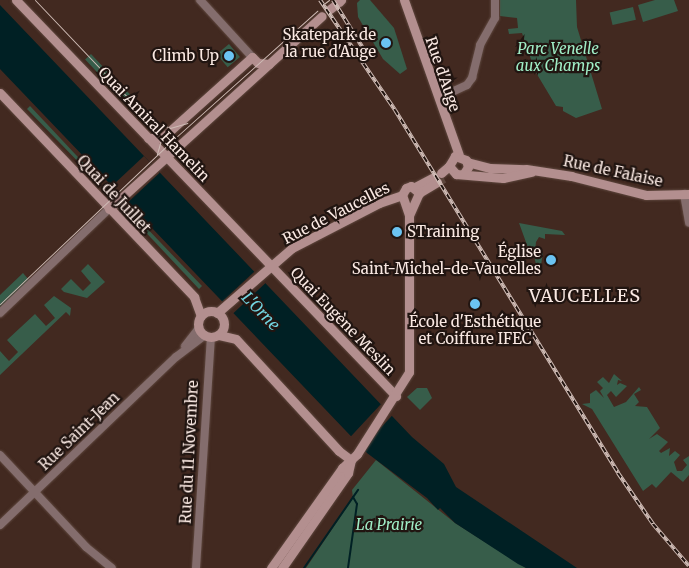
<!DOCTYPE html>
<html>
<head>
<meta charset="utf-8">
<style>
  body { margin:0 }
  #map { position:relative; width:689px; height:568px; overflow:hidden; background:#422920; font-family:Merriweather,serif }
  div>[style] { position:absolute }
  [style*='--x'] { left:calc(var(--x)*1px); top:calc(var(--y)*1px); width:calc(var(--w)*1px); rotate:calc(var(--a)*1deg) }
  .green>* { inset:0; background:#375d4a; transform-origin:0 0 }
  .water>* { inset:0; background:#002024 }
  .pier>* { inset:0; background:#422920; transform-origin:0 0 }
  .stream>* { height:2px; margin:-1px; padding:0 1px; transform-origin:1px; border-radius:1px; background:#002024 }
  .tertiary-tunnel>* { height:8px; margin-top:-4px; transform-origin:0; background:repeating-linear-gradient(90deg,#5e463d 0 8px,transparent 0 12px) }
  .secondary-tunnel>* { height:9px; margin-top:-4.5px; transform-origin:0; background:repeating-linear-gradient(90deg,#5e463d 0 9px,transparent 0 13.5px) }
  .roads { filter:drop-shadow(0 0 1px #5f483f) drop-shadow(0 0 1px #5f483f) }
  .tertiary>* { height:8px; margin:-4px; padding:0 4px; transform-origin:4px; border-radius:4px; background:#846d6d }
  .secondary>* { height:9px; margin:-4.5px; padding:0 4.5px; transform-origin:4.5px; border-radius:4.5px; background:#b38f8f }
  .secondary>.ring { margin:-4.5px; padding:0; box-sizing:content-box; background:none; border:9px solid #b38f8f; border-radius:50% }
  .tram>* { height:1px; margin:-0.5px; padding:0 0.5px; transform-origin:0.5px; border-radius:0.5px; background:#cfbcb6 }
  .rail>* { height:4px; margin-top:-2px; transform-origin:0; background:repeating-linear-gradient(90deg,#211511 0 5.5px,#cfbcb6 0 11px); box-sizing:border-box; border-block:1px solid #cfbcb6 }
  .dots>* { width:14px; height:14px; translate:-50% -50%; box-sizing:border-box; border:2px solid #211511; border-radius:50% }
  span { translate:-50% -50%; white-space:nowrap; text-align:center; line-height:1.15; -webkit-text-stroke:4.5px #211511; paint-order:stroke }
  .poi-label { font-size:15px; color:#fae9e3 }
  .right { translate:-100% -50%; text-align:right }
  .left { translate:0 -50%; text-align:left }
  .park-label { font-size:15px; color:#a0eec7; font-style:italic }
  .street-label { font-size:15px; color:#fae9e3 }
  .water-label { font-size:16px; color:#72d5e1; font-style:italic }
  .quarter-label { font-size:18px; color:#fae9e3; letter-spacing:1px }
</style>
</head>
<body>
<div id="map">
  <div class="green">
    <i style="clip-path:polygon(360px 0,370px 0,394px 28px,407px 69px,400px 74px,383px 59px,358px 17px,357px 3px)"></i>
    <i style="clip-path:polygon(500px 0,576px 0,577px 27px,602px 109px,576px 118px,563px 111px,563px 107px,556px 106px,535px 71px,522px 33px,509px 34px,508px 29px,518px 28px,517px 18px,500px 16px)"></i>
    <i style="clip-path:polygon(655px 0,674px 0,678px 11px,643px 22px,638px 5px)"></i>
    <i style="left:633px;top:7px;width:13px;height:24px;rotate:77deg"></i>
    <i style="left:229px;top:44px;width:17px;height:16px;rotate:50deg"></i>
    <i style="left:91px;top:54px;width:35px;height:8px;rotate:47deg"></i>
    <i style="left:120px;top:84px;width:53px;height:9px;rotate:46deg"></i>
    <i style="clip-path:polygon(30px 106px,92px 172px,90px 174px,27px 109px)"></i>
    <i style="clip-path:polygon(140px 221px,202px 286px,199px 289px,137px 223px)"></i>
    <i style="clip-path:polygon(519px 223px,562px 231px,565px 235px,545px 234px,545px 239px,539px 237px,536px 242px,535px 252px,543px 253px,539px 277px,534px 256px,531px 256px)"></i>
    <i style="clip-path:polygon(88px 264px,105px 282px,87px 298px,64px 292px,61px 289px,71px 279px,83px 291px,91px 283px,81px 271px)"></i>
    <i style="clip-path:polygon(23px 273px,29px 280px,0 307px,0 295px)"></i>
    <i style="clip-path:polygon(54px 296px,71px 308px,70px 316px,66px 312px,0 375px,0 351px,9px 361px,18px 352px,7px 340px,35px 314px,46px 326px,55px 318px,44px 305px)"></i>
    <i style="clip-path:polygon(614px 374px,622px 381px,618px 380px,617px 385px,620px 383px,627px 386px,616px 397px,611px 391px,607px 395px,614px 407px,626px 402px,639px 387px,641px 390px,634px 394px,639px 402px,635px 406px,647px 407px,660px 428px,649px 439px,657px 434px,668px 442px,659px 451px,661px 453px,670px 448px,669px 456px,675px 451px,680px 455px,674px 462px,677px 471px,682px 471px,687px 465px,683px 460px,689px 456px,689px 475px,683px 482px,671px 472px,656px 488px,652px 484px,643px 491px,592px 409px,582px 404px,590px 403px,590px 394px,596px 390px,604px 398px,600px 391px,603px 388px,597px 382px,603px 377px,609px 383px)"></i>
    <i style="clip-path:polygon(417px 388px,427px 388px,432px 398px,420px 410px,407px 397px)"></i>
    <i style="clip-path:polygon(376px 460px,455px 523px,526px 568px,306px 568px,353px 498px,352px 490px)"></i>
  </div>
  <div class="water">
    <i style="clip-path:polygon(0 5px,412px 437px,444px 464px,456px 487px,577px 568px,526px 568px,518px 564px,455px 523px,440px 508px,438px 510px,427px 498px,367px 453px,0 69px)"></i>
  </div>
  <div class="pier">
    <i style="left:144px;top:156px;width:23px;height:45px;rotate:47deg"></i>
    <i style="left:255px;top:271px;width:16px;height:45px;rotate:47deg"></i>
    <i style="left:381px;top:404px;width:16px;height:46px;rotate:43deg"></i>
  </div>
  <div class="stream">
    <i style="--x:304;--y:568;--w:95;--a:-55.3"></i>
    <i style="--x:348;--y:568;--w:65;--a:-82"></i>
    <i style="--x:357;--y:504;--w:8;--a:-120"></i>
  </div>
  <div class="tertiary-tunnel">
    <i style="--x:446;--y:93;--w:8;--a:-14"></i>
  </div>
  <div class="secondary-tunnel">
    <i style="--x:437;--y:182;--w:8;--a:-30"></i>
  </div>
  <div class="roads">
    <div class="tertiary">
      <i style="--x:200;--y:0;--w:77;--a:47.6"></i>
      <i style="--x:454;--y:91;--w:14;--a:-25"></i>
      <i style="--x:467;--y:85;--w:9;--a:-54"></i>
      <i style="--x:472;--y:78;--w:34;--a:-76"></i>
      <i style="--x:480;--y:45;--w:31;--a:-61"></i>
      <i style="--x:495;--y:18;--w:18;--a:-90"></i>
      <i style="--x:684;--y:194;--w:29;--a:80"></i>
      <i style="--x:0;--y:313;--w:151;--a:-43.7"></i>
      <i style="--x:185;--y:346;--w:23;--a:-52"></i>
      <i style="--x:0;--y:455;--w:126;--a:46.9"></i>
      <i style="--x:86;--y:547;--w:33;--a:39"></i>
      <i style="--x:0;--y:525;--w:243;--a:-43.7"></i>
      <i style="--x:176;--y:357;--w:36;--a:-37"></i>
      <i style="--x:196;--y:568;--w:231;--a:-86.3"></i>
    </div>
    <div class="secondary">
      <i style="--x:16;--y:0;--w:549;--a:46.18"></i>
      <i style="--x:404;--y:0;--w:164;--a:70.5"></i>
      <i style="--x:339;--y:2;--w:3;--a:-45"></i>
      <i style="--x:330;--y:9;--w:5;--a:-37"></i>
      <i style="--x:0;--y:93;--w:282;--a:46.4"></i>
      <i style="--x:194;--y:297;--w:20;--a:70"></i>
      <i style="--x:148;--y:138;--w:14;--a:0"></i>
      <i style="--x:162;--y:138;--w:121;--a:-42"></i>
      <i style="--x:252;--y:57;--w:8;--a:45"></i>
      <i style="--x:258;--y:63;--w:11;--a:5"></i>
      <i style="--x:467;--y:162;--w:24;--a:15"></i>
      <i style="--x:490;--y:168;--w:36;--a:2"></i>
      <i style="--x:526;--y:169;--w:46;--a:8.8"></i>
      <i style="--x:571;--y:176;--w:77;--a:14.2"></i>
      <i style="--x:646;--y:195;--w:43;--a:-1.3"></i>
      <i style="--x:441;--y:173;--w:11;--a:-41"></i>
      <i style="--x:464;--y:173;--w:7;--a:-56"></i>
      <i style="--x:468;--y:167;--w:7;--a:-106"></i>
      <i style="--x:466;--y:160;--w:12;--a:-160"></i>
      <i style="--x:455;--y:156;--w:12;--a:121"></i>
      <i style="--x:449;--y:166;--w:11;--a:49"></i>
      <i style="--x:456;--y:174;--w:47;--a:4.9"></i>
      <i style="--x:503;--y:178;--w:29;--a:-12"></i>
      <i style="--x:415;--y:187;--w:21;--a:-28"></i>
      <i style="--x:419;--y:193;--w:21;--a:-31"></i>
      <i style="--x:402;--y:195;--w:8;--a:-60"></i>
      <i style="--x:406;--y:188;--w:5;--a:-22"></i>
      <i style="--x:411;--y:186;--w:11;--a:41"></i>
      <i style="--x:419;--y:193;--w:24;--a:114"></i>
      <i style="--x:109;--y:209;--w:287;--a:-42.2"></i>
      <i class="ring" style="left:198px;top:311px;width:17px;height:17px"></i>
      <i style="--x:217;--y:313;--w:99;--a:-40.9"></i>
      <i style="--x:292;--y:248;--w:98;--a:-27.3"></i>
      <i style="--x:379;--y:203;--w:24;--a:-19"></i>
      <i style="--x:219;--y:335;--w:17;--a:13"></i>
      <i style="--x:236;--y:339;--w:152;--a:47.4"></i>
      <i style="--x:339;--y:451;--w:15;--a:37"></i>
      <i style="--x:271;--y:568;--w:123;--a:-54.6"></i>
      <i style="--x:342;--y:468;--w:21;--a:-43"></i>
      <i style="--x:357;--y:454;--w:97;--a:-57.6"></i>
      <i style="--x:409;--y:372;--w:157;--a:-90"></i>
      <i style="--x:409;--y:215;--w:21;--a:-109"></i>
      <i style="--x:282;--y:568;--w:116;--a:-55.2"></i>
      <i style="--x:348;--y:473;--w:13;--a:-77"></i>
    </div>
  </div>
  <div class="tram">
    <i style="--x:35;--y:0;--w:173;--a:46.4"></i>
    <i style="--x:154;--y:125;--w:17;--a:65"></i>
    <i style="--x:161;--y:140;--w:15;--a:106"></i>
    <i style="--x:325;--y:3;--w:5;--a:-37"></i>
    <i style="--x:153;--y:121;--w:18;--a:22"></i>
    <i style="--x:170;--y:128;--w:18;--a:-16"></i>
    <i style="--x:0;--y:304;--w:241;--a:-43.5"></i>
    <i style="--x:175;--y:138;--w:191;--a:-41.8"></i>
  </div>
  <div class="rail">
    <i style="--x:320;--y:0;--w:133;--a:55.7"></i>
    <i style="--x:395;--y:110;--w:426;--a:58.4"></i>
    <i style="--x:618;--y:473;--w:62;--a:55.5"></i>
    <i style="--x:653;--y:524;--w:55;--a:49.4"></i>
    <i style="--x:333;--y:0;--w:62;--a:58.1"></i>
  </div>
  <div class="dots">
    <i style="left:386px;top:43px;background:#6bc3f2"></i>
    <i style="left:229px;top:56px;background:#6bc3f2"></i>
    <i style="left:397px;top:232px;background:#6bc3f2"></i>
    <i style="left:551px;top:260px;background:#6bc3f2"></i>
    <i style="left:475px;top:304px;background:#6bc3f2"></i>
  </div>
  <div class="poi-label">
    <span class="right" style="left:376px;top:43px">Skatepark de<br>la rue d'Auge</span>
    <span class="right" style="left:219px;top:56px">Climb Up</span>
    <span class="left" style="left:407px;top:232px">STraining</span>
    <span class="right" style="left:541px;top:260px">Église<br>Saint-Michel-de-Vaucelles</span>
    <span style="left:475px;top:330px">École d'Esthétique<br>et Coiffure IFEC</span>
  </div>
  <div class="park-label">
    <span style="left:558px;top:57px">Parc Venelle<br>aux Champs</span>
    <span style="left:389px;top:525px">La Prairie</span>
  </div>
  <div class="street-label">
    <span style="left:443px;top:74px;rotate:71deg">Rue d'Auge</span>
    <span style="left:154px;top:124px;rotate:46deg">Quai Amiral Hamelin</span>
    <span style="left:613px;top:171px;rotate:12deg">Rue de Falaise</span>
    <span style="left:114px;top:194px;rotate:47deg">Quai de Juillet</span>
    <span style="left:336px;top:213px;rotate:-27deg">Rue de Vaucelles</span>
    <span style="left:343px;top:321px;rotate:46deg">Quai Eugène Meslin</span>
    <span style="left:79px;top:431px;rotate:-44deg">Rue Saint-Jean</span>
    <span style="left:189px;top:452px;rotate:-87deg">Rue du 11 Novembre</span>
  </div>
  <div class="water-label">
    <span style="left:261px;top:311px;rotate:46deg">L'Orne</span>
  </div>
  <div class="quarter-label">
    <span style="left:585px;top:296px">VAUCELLES</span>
  </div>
</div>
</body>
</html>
